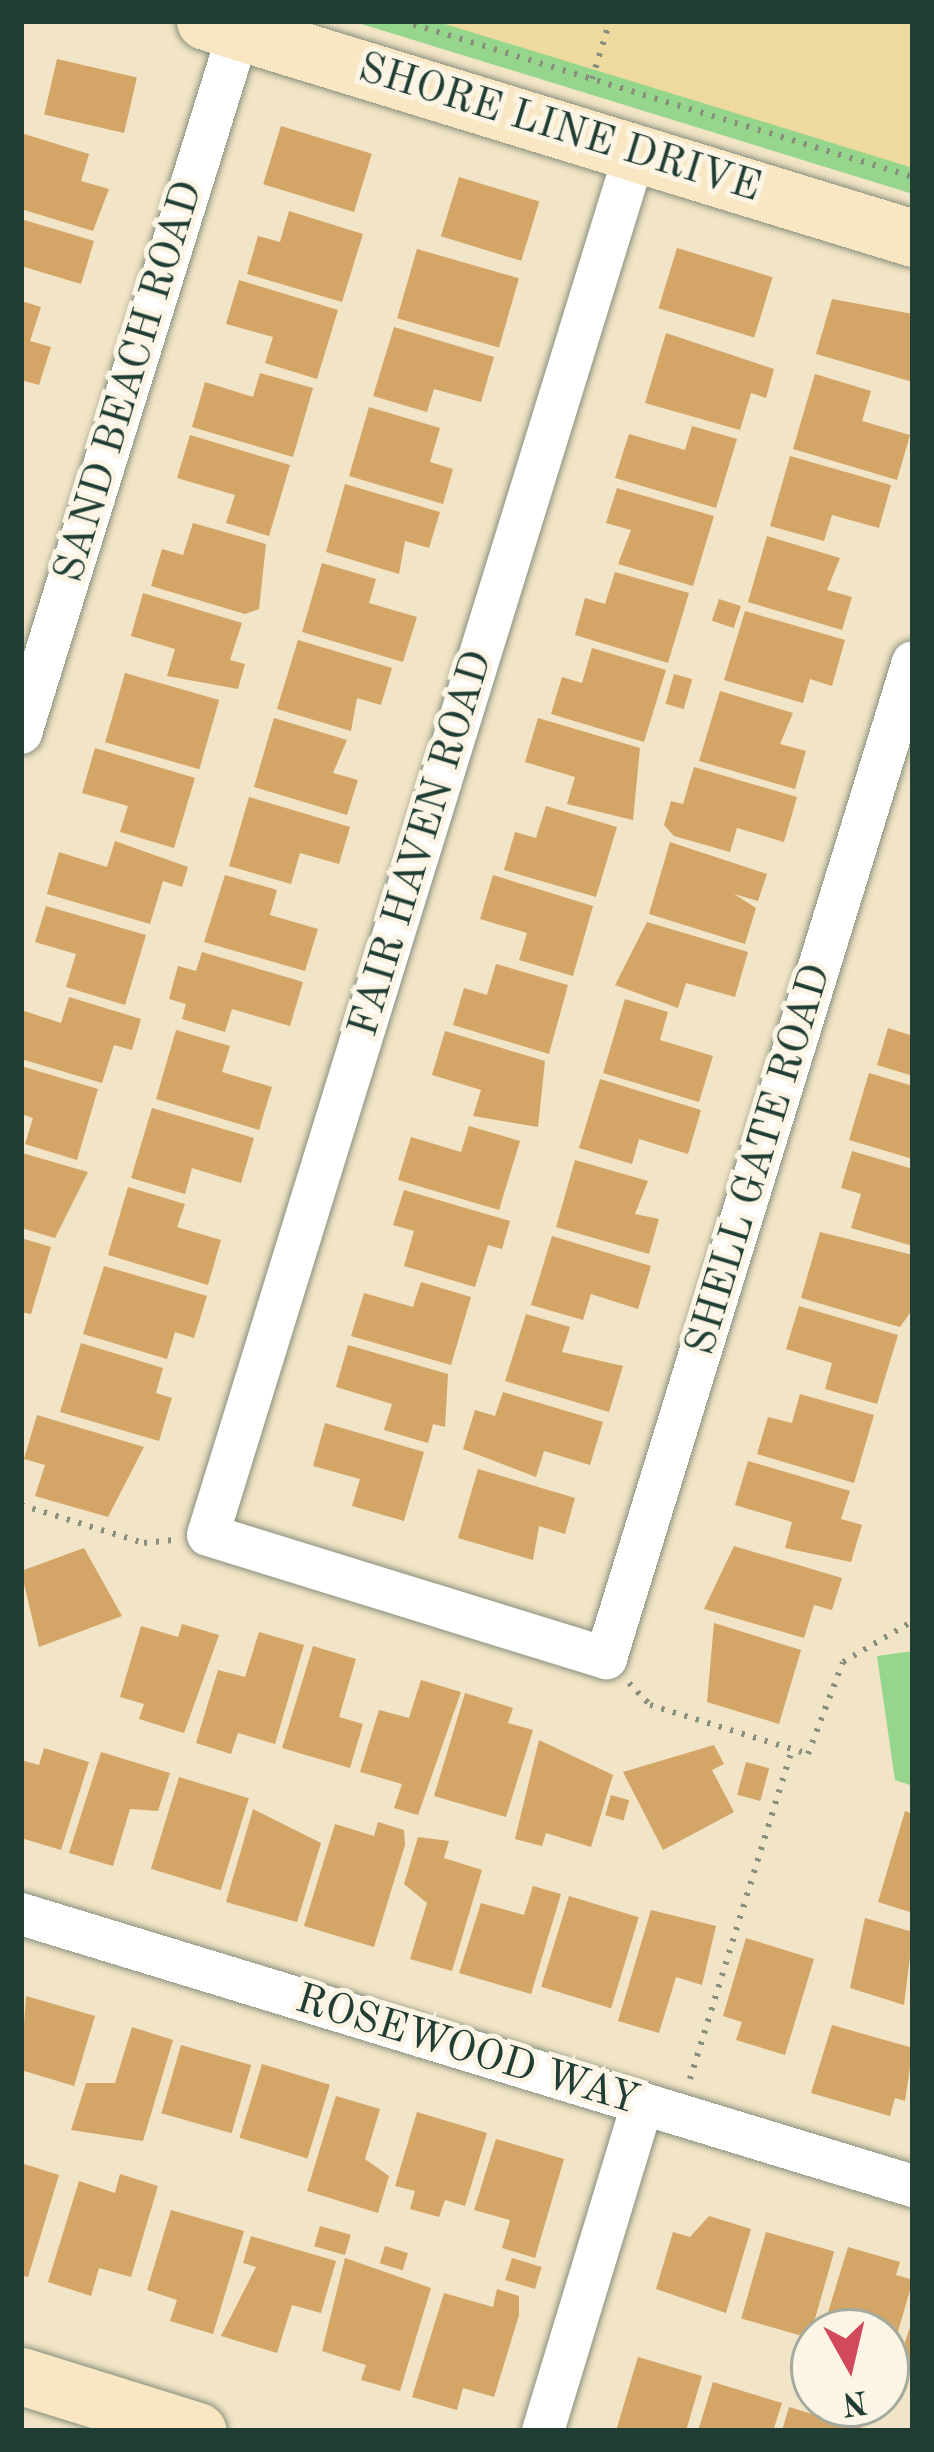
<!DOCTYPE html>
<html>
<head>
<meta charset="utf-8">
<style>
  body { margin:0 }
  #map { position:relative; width:934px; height:2452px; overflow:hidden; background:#f2e4c6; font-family:"Old Standard TT",serif }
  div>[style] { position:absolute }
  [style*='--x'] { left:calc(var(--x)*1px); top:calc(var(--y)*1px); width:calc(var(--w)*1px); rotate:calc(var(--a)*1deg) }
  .green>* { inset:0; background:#95d68c }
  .sand>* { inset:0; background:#eeda9e }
  .building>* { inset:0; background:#d3a567; transform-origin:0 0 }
  .path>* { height:6px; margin-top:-3px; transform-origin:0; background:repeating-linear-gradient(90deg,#88907d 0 3px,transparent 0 12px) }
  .roads { filter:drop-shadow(0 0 3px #88907d) drop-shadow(0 0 3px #88907d) }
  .street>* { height:42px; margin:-21px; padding:0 21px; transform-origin:21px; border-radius:21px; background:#fff }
  .secondary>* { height:57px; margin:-28.5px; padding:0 28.5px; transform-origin:28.5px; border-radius:28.5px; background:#f9e7c3 }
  span { translate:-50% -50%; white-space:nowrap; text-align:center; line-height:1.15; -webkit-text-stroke:10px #fcf5e5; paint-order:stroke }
  .street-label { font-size:42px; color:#1f3d34 }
  .frame { position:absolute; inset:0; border:24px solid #1f3d34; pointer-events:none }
  .north { position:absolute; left:790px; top:2308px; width:120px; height:120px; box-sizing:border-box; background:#fcf5e5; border:3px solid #a4ab9e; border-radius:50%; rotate:172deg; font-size:33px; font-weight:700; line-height:48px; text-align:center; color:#1f3d34 }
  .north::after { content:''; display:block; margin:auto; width:42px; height:54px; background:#d1495b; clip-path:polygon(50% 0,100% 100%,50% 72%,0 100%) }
</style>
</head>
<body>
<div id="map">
  <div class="green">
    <i style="clip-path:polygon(352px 21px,913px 21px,913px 194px)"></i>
    <i style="clip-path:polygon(913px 1651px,913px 1786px,895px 1780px,877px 1656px)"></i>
  </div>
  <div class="sand">
    <i style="clip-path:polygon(435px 21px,913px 21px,913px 168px,706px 104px)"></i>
  </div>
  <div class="building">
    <i style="left:57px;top:59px;width:82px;height:57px;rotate:13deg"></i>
    <i style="left:281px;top:126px;width:95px;height:61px;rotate:17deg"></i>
    <i style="clip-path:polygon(21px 133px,89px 154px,81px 181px,109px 189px,93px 231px,21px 209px)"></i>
    <i style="left:459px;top:177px;width:84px;height:62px;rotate:17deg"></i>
    <i style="clip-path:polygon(289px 211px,363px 234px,342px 302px,247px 274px,258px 236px,280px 242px)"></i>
    <i style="clip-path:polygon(21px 219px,94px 241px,81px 284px,21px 266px)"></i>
    <i style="left:677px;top:248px;width:100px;height:63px;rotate:17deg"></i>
    <i style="left:417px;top:249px;width:106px;height:72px;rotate:16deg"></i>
    <i style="clip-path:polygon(239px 280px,338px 310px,317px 379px,265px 363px,273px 337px,226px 324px)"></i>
    <i style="clip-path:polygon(832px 299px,913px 314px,913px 382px,816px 354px)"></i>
    <i style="clip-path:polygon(21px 301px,41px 307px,30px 341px,51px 347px,39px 385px,21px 380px)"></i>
    <i style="clip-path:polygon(394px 327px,494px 357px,481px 402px,434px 389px,427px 412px,373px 396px)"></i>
    <i style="clip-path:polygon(666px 333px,774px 369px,766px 398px,751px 393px,740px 430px,645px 403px)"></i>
    <i style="clip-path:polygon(260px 373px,313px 388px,293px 457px,192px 427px,205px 382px,253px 397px)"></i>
    <i style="clip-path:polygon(815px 374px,871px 391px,862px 421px,910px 435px,897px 480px,793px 449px)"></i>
    <i style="clip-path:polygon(369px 407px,440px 428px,430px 462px,453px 469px,443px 504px,349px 476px)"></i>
    <i style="clip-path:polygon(692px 426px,737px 439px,716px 508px,615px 478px,629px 434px,685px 450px)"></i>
    <i style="clip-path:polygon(190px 435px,290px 465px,269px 536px,226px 523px,235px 495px,177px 478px)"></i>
    <i style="clip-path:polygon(790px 456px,891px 485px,879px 528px,832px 515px,824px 541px,770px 526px)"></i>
    <i style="clip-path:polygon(345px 484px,440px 512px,429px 548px,405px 541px,399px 574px,326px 552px)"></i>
    <i style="clip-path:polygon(617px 488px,714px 516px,693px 586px,618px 564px,631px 530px,606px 523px)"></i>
    <i style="clip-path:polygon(193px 523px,266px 544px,259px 609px,245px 614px,151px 586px,162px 549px,183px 555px)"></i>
    <i style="clip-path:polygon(767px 536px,840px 558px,827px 590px,852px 597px,842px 630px,748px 602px)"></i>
    <i style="clip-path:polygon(322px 563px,376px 579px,369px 603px,417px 617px,403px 662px,302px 632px)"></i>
    <i style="clip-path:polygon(615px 572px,689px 593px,668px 663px,575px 635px,585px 598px,605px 604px)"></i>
    <i style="clip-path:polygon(143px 593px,242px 623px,230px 660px,245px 664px,238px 689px,167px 676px,175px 649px,131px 636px)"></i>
    <i style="left:719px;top:599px;width:23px;height:23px;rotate:18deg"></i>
    <i style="clip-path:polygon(745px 611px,845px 640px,832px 686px,810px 679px,803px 703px,724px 680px)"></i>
    <i style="clip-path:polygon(298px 640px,392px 668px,381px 705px,357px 698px,351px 731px,277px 709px)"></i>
    <i style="clip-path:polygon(592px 648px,666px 670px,644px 742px,551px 714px,562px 677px,582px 683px)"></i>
    <i style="left:125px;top:673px;width:98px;height:72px;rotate:16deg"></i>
    <i style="left:674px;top:674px;width:19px;height:31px;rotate:16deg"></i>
    <i style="clip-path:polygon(720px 691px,793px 713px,780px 744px,806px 751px,795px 789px,699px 761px)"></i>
    <i style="clip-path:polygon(274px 718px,347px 740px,333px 773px,358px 780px,347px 815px,254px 787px)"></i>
    <i style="clip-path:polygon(538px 718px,640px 748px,633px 820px,567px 804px,575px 777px,525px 762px)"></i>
    <i style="clip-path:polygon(95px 748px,195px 778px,174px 848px,120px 832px,128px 806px,82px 793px)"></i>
    <i style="clip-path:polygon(694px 767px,797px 797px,784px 842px,737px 828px,730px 852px,674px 836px,664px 825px,671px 801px,683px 804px)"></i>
    <i style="clip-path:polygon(249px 797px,350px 827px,339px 864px,300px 853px,291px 884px,229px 866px)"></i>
    <i style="clip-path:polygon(546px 806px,617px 827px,596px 897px,504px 870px,515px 832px,536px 838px)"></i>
    <i style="clip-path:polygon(115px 841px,188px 867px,182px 887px,163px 881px,150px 924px,47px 894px,59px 852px,107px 867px)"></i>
    <i style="clip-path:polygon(670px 842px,767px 874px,758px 901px,734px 894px,756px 908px,745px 944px,649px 914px)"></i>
    <i style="clip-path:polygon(225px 875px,277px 890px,270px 915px,318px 929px,305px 971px,204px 942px)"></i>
    <i style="clip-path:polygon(493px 875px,593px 906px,573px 976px,519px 960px,527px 933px,480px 919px)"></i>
    <i style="clip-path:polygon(46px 906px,146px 935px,125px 1005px,66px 987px,76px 954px,35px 942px)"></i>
    <i style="clip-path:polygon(647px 922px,748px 952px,735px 997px,686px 983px,678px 1008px,615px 985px)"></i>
    <i style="clip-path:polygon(202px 952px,303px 982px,290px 1026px,232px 1009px,225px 1032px,182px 1019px,186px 1004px,169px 999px,178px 966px,196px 971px)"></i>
    <i style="clip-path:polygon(496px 964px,568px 985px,549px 1054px,453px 1025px,464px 988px,487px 995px)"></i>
    <i style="clip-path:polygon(69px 997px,141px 1019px,132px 1050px,114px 1045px,102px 1083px,21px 1059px,21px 1010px,61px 1023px)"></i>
    <i style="clip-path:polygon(625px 999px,668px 1012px,660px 1040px,713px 1056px,699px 1102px,603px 1073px)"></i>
    <i style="clip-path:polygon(888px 1028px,913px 1036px,913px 1076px,877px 1065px)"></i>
    <i style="clip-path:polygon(176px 1030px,230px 1046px,222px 1072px,272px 1087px,259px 1130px,156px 1099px)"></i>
    <i style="clip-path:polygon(445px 1031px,545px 1061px,538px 1127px,473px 1116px,481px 1090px,432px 1075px)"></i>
    <i style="clip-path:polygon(21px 1066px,98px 1089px,77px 1160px,25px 1144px,33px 1118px,21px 1114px)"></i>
    <i style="clip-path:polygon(869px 1073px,913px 1086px,913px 1159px,849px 1140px)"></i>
    <i style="clip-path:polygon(600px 1079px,701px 1110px,688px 1154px,639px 1139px,632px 1164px,579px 1148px)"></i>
    <i style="clip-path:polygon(152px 1108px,254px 1138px,241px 1183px,192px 1168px,185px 1194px,131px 1178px)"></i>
    <i style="clip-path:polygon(469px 1126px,520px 1141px,499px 1210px,398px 1180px,411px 1137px,461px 1152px)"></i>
    <i style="clip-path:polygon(852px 1151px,913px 1169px,913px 1246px,851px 1228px,861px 1194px,841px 1188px)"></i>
    <i style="clip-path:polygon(22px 1153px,88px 1172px,55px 1238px,21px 1228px)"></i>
    <i style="clip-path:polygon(575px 1160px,648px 1181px,635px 1214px,659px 1219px,649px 1254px,556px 1227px)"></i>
    <i style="clip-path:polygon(128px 1187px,185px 1204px,177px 1227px,221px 1240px,208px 1285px,108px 1255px)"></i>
    <i style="clip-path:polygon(404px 1190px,510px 1221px,502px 1249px,488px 1245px,475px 1287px,404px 1266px,414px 1231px,393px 1225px)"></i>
    <i style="clip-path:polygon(820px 1232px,913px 1255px,913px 1309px,900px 1327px,801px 1298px)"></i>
    <i style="clip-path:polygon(552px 1236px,651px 1266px,638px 1309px,591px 1294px,583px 1320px,531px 1305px)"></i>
    <i style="clip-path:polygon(21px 1238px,51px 1247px,31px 1314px,21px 1312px)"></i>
    <i style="clip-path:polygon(104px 1266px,207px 1296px,194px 1338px,175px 1332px,167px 1359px,83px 1334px)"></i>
    <i style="clip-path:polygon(421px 1282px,471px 1297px,451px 1365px,351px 1336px,364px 1293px,413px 1307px)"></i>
    <i style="clip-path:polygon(799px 1306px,898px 1335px,877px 1404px,825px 1389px,832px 1363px,786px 1349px)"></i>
    <i style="clip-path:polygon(526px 1314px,570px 1327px,562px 1352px,623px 1366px,609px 1412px,505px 1381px)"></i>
    <i style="clip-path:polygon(81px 1343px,163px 1368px,156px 1393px,172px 1398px,159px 1441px,60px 1412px)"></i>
    <i style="clip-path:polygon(348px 1345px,448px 1374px,445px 1427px,433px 1424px,428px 1443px,384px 1430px,392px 1404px,336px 1387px)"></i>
    <i style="clip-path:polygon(503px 1392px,603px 1422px,590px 1465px,544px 1451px,536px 1477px,463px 1449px,475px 1410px,495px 1416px)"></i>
    <i style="clip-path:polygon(800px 1394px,874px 1415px,854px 1483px,757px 1454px,768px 1417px,792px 1423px)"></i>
    <i style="clip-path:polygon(37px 1415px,144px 1447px,108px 1517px,35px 1496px,45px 1465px,24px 1459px)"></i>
    <i style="clip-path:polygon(325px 1423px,424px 1452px,404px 1521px,352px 1506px,360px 1479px,313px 1466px)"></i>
    <i style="clip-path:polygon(748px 1461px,850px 1491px,841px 1519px,862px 1525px,851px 1562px,785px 1548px,792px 1522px,735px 1505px)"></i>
    <i style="clip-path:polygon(478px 1469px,575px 1498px,565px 1534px,539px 1526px,533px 1560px,458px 1538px)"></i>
    <i style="clip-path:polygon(734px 1546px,842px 1578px,832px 1610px,814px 1605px,804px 1638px,704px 1609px)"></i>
    <i style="clip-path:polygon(84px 1548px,122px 1616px,39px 1647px,21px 1571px)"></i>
    <i style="clip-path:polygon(714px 1623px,801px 1650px,779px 1724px,707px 1702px)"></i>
    <i style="clip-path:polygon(182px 1624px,219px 1635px,184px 1733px,139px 1719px,144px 1704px,120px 1697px,141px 1626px,178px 1637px)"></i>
    <i style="clip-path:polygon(259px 1632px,304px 1645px,275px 1744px,238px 1733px,231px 1754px,196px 1743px,218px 1670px,245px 1677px)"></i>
    <i style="clip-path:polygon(313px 1646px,356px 1659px,339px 1717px,363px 1724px,350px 1768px,282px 1748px)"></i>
    <i style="clip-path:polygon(421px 1680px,461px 1692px,418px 1815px,394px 1808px,402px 1784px,360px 1772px,379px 1710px,409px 1718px)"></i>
    <i style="clip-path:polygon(465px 1693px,513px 1708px,508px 1723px,533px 1730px,506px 1817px,434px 1796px)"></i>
    <i style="clip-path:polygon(539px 1740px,613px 1775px,591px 1847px,546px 1833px,542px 1846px,515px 1839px)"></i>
    <i style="clip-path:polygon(714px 1745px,724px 1764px,712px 1770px,734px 1812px,663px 1850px,623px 1772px)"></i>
    <i style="clip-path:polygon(44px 1748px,89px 1762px,61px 1850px,21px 1838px,21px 1760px,39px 1765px)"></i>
    <i style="clip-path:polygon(101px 1752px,170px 1773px,158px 1811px,130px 1809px,113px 1866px,69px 1853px)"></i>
    <i style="left:746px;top:1762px;width:24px;height:34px;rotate:15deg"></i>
    <i style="left:179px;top:1777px;width:73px;height:96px;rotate:17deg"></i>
    <i style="left:611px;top:1795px;width:19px;height:21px;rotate:16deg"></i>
    <i style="clip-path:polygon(253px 1809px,321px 1843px,297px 1922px,226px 1902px)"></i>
    <i style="clip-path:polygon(905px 1811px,913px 1814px,913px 1913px,878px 1902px)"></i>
    <i style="clip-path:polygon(378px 1822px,404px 1830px,405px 1845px,374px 1947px,304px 1926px,335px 1824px,374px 1836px)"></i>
    <i style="clip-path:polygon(418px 1837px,449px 1841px,444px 1858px,482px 1870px,452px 1971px,410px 1959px,427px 1903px,404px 1884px)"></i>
    <i style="clip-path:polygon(533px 1886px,561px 1894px,531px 1994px,459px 1973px,481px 1903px,524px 1915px)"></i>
    <i style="left:569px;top:1896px;width:73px;height:95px;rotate:17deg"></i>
    <i style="clip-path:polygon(651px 1910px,716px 1926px,702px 1985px,676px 1977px,659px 2033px,618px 2021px)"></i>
    <i style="clip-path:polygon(865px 1918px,913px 1932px,904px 2005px,850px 1988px)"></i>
    <i style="clip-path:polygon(746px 1938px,814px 1959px,785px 2055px,736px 2040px,742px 2022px,723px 2016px)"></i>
    <i style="clip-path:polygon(26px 1996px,95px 2016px,74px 2086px,21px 2070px)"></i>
    <i style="clip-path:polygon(832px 2025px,913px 2048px,905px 2101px,895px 2098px,890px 2116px,811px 2093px)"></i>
    <i style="clip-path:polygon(132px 2027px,173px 2040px,143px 2141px,71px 2130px,86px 2083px,115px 2083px)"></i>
    <i style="left:181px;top:2045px;width:73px;height:71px;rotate:16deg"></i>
    <i style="left:262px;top:2064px;width:71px;height:77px;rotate:17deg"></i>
    <i style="clip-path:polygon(336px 2096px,380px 2109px,365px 2159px,389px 2176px,378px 2213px,307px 2191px)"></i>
    <i style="clip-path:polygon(417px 2112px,487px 2133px,465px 2206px,445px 2200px,439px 2217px,410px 2209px,415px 2191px,395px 2186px)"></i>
    <i style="clip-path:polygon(496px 2139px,564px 2159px,535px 2258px,502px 2248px,510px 2220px,474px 2210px)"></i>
    <i style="clip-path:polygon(21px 2163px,59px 2175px,28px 2277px,21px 2275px)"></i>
    <i style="clip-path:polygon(120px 2174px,158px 2186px,131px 2277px,99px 2268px,91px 2296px,48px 2282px,79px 2181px,115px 2193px)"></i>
    <i style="clip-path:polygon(171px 2210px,244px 2231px,213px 2334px,170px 2321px,177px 2300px,147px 2290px)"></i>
    <i style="clip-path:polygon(709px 2216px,751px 2229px,726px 2313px,656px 2289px,673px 2232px,690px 2237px)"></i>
    <i style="left:320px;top:2226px;width:32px;height:21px;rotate:16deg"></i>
    <i style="left:766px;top:2232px;width:71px;height:90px;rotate:16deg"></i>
    <i style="clip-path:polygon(251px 2236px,336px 2261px,321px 2313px,292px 2305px,277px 2353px,221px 2336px,256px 2267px,243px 2263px)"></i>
    <i style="left:385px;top:2246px;width:24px;height:18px;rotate:17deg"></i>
    <i style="clip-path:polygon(848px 2247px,900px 2262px,896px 2275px,913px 2280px,887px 2369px,886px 2332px,822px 2332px)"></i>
    <i style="clip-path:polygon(345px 2258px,431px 2288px,400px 2391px,361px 2380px,366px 2365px,322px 2351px)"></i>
    <i style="left:512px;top:2258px;width:31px;height:23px;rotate:17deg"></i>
    <i style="clip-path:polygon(497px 2289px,519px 2296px,519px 2315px,494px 2397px,463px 2388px,457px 2410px,412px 2397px,444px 2293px,493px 2307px)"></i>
    <i style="clip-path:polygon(913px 2318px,913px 2367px,898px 2363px)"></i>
    <i style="clip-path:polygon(638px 2357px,702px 2376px,686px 2431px,616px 2431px)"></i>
    <i style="clip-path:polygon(713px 2382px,782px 2403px,773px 2431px,698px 2431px)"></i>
    <i style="clip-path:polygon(789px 2407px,842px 2423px,846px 2411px,864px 2417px,860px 2431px,782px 2431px)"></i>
  </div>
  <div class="path">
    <i style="--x:402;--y:21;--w:534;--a:16.98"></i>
    <i style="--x:592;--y:79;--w:61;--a:-72.8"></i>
    <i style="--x:21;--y:1505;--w:129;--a:17.2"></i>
    <i style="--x:144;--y:1543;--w:29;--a:-6"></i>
    <i style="--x:629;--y:1683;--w:30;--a:46"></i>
    <i style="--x:650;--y:1705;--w:165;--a:17.2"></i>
    <i style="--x:808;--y:1754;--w:98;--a:-69.2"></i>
    <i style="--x:843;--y:1662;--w:81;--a:-30.4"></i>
    <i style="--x:690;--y:2079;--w:344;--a:-72.8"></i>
  </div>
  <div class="roads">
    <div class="street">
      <i style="--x:635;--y:153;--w:1446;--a:107.17"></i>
      <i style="--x:208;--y:1535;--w:417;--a:17.2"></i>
      <i style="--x:606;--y:1658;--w:1042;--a:-72.87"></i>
      <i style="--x:21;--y:733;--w:735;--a:-72.75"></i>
      <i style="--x:21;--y:1914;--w:933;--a:16.96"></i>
      <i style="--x:543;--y:2431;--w:341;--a:-73.1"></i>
    </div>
    <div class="secondary">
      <i style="--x:205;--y:21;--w:741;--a:17.04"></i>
      <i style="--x:21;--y:2376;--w:185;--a:17.3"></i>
    </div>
  </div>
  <div class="street-label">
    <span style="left:559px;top:129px;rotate:17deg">SHORE LINE DRIVE</span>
    <span style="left:130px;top:382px;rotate:-73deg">SAND BEACH ROAD</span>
    <span style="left:422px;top:844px;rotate:-73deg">FAIR HAVEN ROAD</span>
    <span style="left:760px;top:1160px;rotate:-73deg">SHELL GATE ROAD</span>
    <span style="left:467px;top:2051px;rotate:17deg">ROSEWOOD WAY</span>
  </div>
  <div class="frame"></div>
  <div class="north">N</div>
</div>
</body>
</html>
